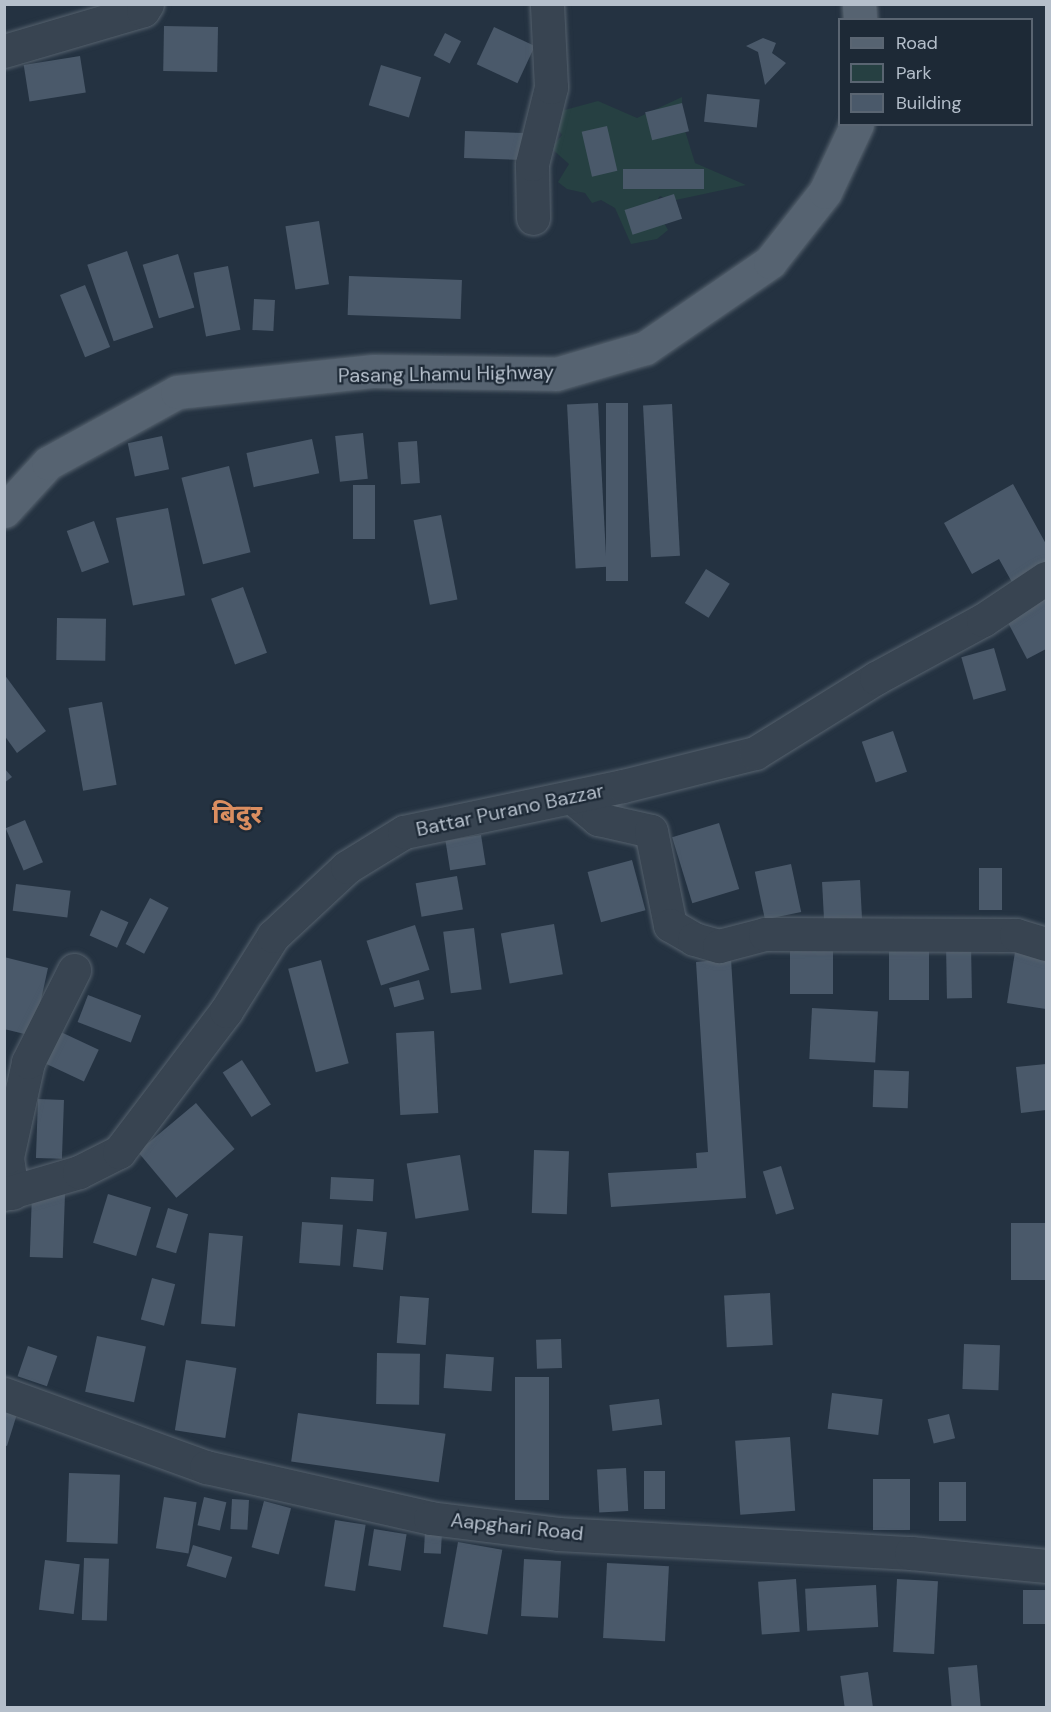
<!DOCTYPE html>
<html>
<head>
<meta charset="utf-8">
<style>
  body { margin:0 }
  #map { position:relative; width:1051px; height:1712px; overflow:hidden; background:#243241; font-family:"DM Sans","Noto Sans Devanagari",sans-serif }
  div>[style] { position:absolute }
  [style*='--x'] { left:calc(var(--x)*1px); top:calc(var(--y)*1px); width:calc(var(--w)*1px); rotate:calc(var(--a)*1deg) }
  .green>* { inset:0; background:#264042 }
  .building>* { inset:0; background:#4a596a; transform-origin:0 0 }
  .roads { filter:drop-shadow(0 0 2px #56626e) drop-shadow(0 0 2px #56626e) }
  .street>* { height:33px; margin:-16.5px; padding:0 16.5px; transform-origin:16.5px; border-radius:16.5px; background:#384451 }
  .primary>* { height:33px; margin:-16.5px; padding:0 16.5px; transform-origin:16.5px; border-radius:16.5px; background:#566371 }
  span { translate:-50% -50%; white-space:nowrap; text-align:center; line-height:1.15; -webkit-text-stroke:4.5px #1d2936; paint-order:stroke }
  .street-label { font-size:20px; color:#b5bfcb }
  .district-label { font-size:26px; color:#db8e60; font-weight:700 }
  .frame { position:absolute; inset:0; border:6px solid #b5bfcb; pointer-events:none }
  .legend { position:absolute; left:838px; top:18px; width:195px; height:108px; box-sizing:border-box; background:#1d2936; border:2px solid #5a6572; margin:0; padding:8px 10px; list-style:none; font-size:18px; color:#b5bfcb }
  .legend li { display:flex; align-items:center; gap:12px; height:30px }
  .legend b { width:30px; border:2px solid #5a6572 }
</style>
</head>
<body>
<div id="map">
  <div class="green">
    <i style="clip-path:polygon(682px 97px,682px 121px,695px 163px,746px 185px,671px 201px,660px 196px,654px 205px,668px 230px,657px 239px,631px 244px,615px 208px,601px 200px,592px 203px,585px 193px,567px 189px,558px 182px,569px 164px,551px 148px,562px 135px,553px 122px,561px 111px,598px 101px,637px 118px)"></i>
  </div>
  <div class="building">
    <i style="left:164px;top:26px;width:54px;height:45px;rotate:1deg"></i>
    <i style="left:494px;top:27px;width:45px;height:41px;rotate:25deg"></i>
    <i style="left:445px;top:33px;width:18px;height:25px;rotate:27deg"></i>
    <i style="clip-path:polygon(763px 38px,776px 43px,772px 53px,786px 63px,765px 85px,758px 52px,746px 46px)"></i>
    <i style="left:80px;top:56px;width:37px;height:57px;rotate:81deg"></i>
    <i style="left:381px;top:65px;width:42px;height:42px;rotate:17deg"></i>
    <i style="left:707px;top:94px;width:53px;height:28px;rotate:6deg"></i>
    <i style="left:682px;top:103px;width:29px;height:38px;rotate:76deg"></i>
    <i style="left:607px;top:126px;width:46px;height:26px;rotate:77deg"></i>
    <i style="left:465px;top:131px;width:59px;height:27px;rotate:2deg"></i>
    <i style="left:623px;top:169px;width:81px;height:20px"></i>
    <i style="left:674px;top:194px;width:26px;height:52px;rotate:72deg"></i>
    <i style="left:319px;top:221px;width:64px;height:34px;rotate:81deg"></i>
    <i style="left:127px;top:251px;width:81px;height:42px;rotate:71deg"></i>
    <i style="left:178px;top:254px;width:56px;height:37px;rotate:73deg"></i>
    <i style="left:228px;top:266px;width:65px;height:35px;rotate:79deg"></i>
    <i style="left:349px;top:276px;width:113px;height:39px;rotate:2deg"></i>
    <i style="left:85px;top:285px;width:67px;height:27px;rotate:68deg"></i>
    <i style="left:254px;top:299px;width:21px;height:31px;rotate:3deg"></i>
    <i style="left:598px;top:403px;width:164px;height:31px;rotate:87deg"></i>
    <i style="left:606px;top:403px;width:22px;height:178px"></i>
    <i style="left:672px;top:404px;width:152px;height:29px;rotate:87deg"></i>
    <i style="left:363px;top:433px;width:46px;height:28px;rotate:84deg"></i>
    <i style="left:162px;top:436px;width:34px;height:35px;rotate:78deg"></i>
    <i style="left:312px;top:439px;width:35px;height:67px;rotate:78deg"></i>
    <i style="left:417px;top:441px;width:42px;height:19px;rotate:86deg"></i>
    <i style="left:229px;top:466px;width:89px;height:49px;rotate:76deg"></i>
    <i style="clip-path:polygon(1013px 484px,1046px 544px,1046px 565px,1013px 584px,999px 559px,972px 574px,944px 523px)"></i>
    <i style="left:353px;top:485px;width:22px;height:54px"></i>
    <i style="left:168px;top:508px;width:89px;height:53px;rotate:79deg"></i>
    <i style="left:441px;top:515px;width:86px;height:28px;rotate:79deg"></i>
    <i style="left:94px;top:521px;width:44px;height:29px;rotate:70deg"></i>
    <i style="left:706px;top:569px;width:28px;height:40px;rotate:32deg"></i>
    <i style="left:243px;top:587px;width:70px;height:34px;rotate:70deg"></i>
    <i style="clip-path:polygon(1046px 596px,1046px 649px,1027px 659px,1005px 617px)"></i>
    <i style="left:57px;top:618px;width:49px;height:42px;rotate:1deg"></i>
    <i style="left:994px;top:648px;width:44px;height:34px;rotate:74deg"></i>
    <i style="clip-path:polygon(4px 674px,46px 731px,17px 753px,4px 735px)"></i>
    <i style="left:102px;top:702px;width:84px;height:34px;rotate:80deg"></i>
    <i style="left:893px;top:731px;width:43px;height:33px;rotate:71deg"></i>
    <i style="clip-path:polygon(4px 768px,12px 777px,4px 783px)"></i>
    <i style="left:25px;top:820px;width:46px;height:21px;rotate:67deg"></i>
    <i style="left:719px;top:823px;width:69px;height:49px;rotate:73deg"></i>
    <i style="left:481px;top:835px;width:30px;height:36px;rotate:81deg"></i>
    <i style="left:632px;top:860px;width:52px;height:46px;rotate:75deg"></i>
    <i style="left:791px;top:864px;width:49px;height:37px;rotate:78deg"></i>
    <i style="left:979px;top:868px;width:23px;height:42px"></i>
    <i style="left:457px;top:876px;width:34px;height:42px;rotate:80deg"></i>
    <i style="left:860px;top:880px;width:44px;height:38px;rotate:87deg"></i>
    <i style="left:16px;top:884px;width:55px;height:27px;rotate:7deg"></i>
    <i style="left:150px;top:898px;width:21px;height:52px;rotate:28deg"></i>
    <i style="left:101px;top:910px;width:30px;height:28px;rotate:24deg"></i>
    <i style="left:554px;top:924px;width:51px;height:54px;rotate:80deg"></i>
    <i style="left:415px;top:925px;width:47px;height:51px;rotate:72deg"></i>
    <i style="left:474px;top:928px;width:62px;height:31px;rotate:83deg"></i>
    <i style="left:971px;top:943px;width:55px;height:25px;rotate:89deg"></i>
    <i style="left:889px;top:948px;width:40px;height:52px"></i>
    <i style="left:790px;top:949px;width:43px;height:45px"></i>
    <i style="clip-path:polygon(1015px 952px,1046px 956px,1046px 1009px,1007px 1003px)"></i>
    <i style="clip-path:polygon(4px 957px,48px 968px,33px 1036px,4px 1029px)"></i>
    <i style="clip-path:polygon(731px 959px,746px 1198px,611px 1207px,608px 1173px,697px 1168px,696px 1153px,708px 1152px,696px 962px)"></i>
    <i style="left:321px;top:960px;width:107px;height:34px;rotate:75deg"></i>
    <i style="left:419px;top:980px;width:20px;height:31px;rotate:75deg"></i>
    <i style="left:88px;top:995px;width:57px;height:29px;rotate:21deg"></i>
    <i style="left:812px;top:1008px;width:66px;height:51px;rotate:3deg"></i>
    <i style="left:48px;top:1026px;width:56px;height:35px;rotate:25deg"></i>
    <i style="left:434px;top:1031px;width:82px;height:38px;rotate:87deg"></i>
    <i style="left:242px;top:1060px;width:53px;height:23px;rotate:57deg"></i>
    <i style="clip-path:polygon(1046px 1064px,1046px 1110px,1021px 1113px,1016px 1067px)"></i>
    <i style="left:874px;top:1070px;width:35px;height:37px;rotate:2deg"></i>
    <i style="left:38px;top:1099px;width:26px;height:59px;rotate:2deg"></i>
    <i style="left:196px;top:1103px;width:60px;height:76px;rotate:50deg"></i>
    <i style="left:534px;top:1150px;width:35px;height:63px;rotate:2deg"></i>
    <i style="left:460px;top:1155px;width:56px;height:54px;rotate:81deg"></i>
    <i style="left:781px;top:1166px;width:45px;height:19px;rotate:73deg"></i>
    <i style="left:331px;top:1177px;width:43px;height:22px;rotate:3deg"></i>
    <i style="left:32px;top:1193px;width:33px;height:64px;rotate:2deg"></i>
    <i style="left:108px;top:1194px;width:45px;height:51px;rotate:17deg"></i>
    <i style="left:168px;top:1208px;width:21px;height:41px;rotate:17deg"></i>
    <i style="left:302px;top:1222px;width:41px;height:41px;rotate:4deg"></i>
    <i style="left:1011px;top:1223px;width:34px;height:57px"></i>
    <i style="left:357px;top:1229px;width:30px;height:38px;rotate:6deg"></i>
    <i style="left:209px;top:1233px;width:34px;height:91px;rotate:5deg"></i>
    <i style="left:152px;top:1278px;width:24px;height:43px;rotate:15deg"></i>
    <i style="left:770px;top:1293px;width:52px;height:46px;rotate:87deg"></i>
    <i style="left:400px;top:1296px;width:29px;height:47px;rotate:4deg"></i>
    <i style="left:97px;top:1336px;width:50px;height:57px;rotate:12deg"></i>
    <i style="left:561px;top:1339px;width:29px;height:25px;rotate:88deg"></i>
    <i style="left:964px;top:1344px;width:36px;height:45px;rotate:2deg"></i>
    <i style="left:28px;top:1346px;width:31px;height:32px;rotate:19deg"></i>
    <i style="left:377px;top:1353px;width:43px;height:51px;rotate:1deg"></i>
    <i style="left:446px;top:1354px;width:48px;height:34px;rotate:4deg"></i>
    <i style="left:186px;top:1360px;width:51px;height:71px;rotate:9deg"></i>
    <i style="left:515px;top:1377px;width:34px;height:123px"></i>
    <i style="left:832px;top:1393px;width:51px;height:36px;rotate:7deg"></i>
    <i style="left:659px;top:1399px;width:26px;height:50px;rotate:83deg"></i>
    <i style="clip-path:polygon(4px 1411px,17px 1414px,7px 1446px,4px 1445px)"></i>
    <i style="left:298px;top:1413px;width:149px;height:49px;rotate:8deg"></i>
    <i style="left:949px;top:1414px;width:25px;height:22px;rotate:76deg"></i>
    <i style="left:790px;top:1437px;width:74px;height:55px;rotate:86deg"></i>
    <i style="left:626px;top:1468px;width:43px;height:29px;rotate:87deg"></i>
    <i style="left:644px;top:1471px;width:21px;height:38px"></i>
    <i style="left:69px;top:1473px;width:51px;height:69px;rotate:2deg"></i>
    <i style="left:873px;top:1479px;width:37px;height:51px"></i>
    <i style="left:939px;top:1482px;width:27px;height:39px"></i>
    <i style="left:164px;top:1497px;width:33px;height:52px;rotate:9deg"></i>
    <i style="left:204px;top:1497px;width:23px;height:29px;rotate:13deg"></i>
    <i style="left:232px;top:1499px;width:17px;height:30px;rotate:3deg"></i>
    <i style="left:264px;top:1501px;width:28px;height:48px;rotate:15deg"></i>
    <i style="left:335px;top:1520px;width:31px;height:67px;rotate:9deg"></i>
    <i style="left:374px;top:1529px;width:33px;height:37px;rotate:9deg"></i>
    <i style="left:425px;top:1531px;width:17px;height:22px;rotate:3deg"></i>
    <i style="left:458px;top:1542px;width:45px;height:86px;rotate:10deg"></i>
    <i style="left:193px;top:1545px;width:41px;height:22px;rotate:17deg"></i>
    <i style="left:84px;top:1558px;width:25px;height:62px;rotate:2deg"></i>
    <i style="left:524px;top:1559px;width:37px;height:57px;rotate:3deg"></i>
    <i style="left:45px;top:1560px;width:35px;height:50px;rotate:7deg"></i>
    <i style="left:607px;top:1563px;width:62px;height:75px;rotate:3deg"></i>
    <i style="left:796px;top:1579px;width:53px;height:38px;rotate:86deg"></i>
    <i style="left:897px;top:1579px;width:41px;height:73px;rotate:3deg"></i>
    <i style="left:876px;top:1585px;width:42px;height:71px;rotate:87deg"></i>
    <i style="left:1023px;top:1590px;width:23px;height:34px"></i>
    <i style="left:977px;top:1665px;width:43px;height:29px;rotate:85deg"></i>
    <i style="left:868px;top:1672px;width:36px;height:28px;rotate:82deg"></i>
  </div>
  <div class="roads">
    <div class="street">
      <i style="--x:4;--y:51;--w:145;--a:-16.4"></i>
      <i style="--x:143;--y:10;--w:7;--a:-56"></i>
      <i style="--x:533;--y:218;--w:54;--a:-91.1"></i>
      <i style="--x:532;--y:164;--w:79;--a:-76.1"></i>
      <i style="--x:551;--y:87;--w:83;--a:-92.8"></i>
      <i style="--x:573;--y:798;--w:33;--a:40"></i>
      <i style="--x:598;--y:819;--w:54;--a:12.8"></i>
      <i style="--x:651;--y:831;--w:96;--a:78.6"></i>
      <i style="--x:670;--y:925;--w:28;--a:30"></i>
      <i style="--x:694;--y:939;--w:26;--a:16"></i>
      <i style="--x:719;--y:946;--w:48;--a:-14.6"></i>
      <i style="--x:765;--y:934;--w:251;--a:0.2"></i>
      <i style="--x:1016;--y:935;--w:31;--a:17"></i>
      <i style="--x:12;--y:1193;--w:36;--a:-98"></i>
      <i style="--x:7;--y:1157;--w:97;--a:-77.5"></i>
      <i style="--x:28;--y:1062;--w:103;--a:-63.4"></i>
      <i style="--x:4;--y:1194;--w:78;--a:-16.3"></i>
      <i style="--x:79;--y:1172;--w:45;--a:-26.6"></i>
      <i style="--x:119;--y:1152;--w:177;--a:-52.8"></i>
      <i style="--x:226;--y:1011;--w:89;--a:-57.9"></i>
      <i style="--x:273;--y:936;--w:101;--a:-43"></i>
      <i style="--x:347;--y:867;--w:67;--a:-31.6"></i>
      <i style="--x:404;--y:832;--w:224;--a:-11.9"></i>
      <i style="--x:623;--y:786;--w:136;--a:-14"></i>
      <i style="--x:755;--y:753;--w:142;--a:-31.8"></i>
      <i style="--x:876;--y:678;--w:122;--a:-28.5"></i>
      <i style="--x:983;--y:620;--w:76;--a:-33.7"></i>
      <i style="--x:4;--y:1394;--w:215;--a:19.9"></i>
      <i style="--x:206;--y:1467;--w:230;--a:12.8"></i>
      <i style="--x:430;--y:1518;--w:129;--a:7.1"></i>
      <i style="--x:558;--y:1534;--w:354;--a:3.1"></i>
      <i style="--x:911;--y:1553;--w:136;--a:5.5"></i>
    </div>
    <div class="primary">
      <i style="--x:859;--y:4;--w:16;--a:86"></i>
      <i style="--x:4;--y:511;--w:65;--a:-47.5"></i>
      <i style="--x:48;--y:463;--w:147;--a:-28.8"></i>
      <i style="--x:177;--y:392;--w:198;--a:-6.1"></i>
      <i style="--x:374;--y:371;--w:182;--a:0.9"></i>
      <i style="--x:556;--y:374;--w:93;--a:-16.3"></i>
      <i style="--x:645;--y:348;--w:152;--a:-34.5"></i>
      <i style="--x:770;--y:262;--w:89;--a:-51.8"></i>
      <i style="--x:825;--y:192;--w:75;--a:-64.8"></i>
    </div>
  </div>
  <div class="street-label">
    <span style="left:446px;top:374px;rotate:-1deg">Pasang Lhamu Highway</span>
    <span style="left:510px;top:810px;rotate:-12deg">Battar Purano Bazzar</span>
    <span style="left:517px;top:1527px;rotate:6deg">Aapghari Road</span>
  </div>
  <div class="district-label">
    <span style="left:237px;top:815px">बिदुर</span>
  </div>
  <div class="frame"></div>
  <ul class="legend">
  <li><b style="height:8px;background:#566371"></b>Road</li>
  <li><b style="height:16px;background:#264042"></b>Park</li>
  <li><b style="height:16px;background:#4a596a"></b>Building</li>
  </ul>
</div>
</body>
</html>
